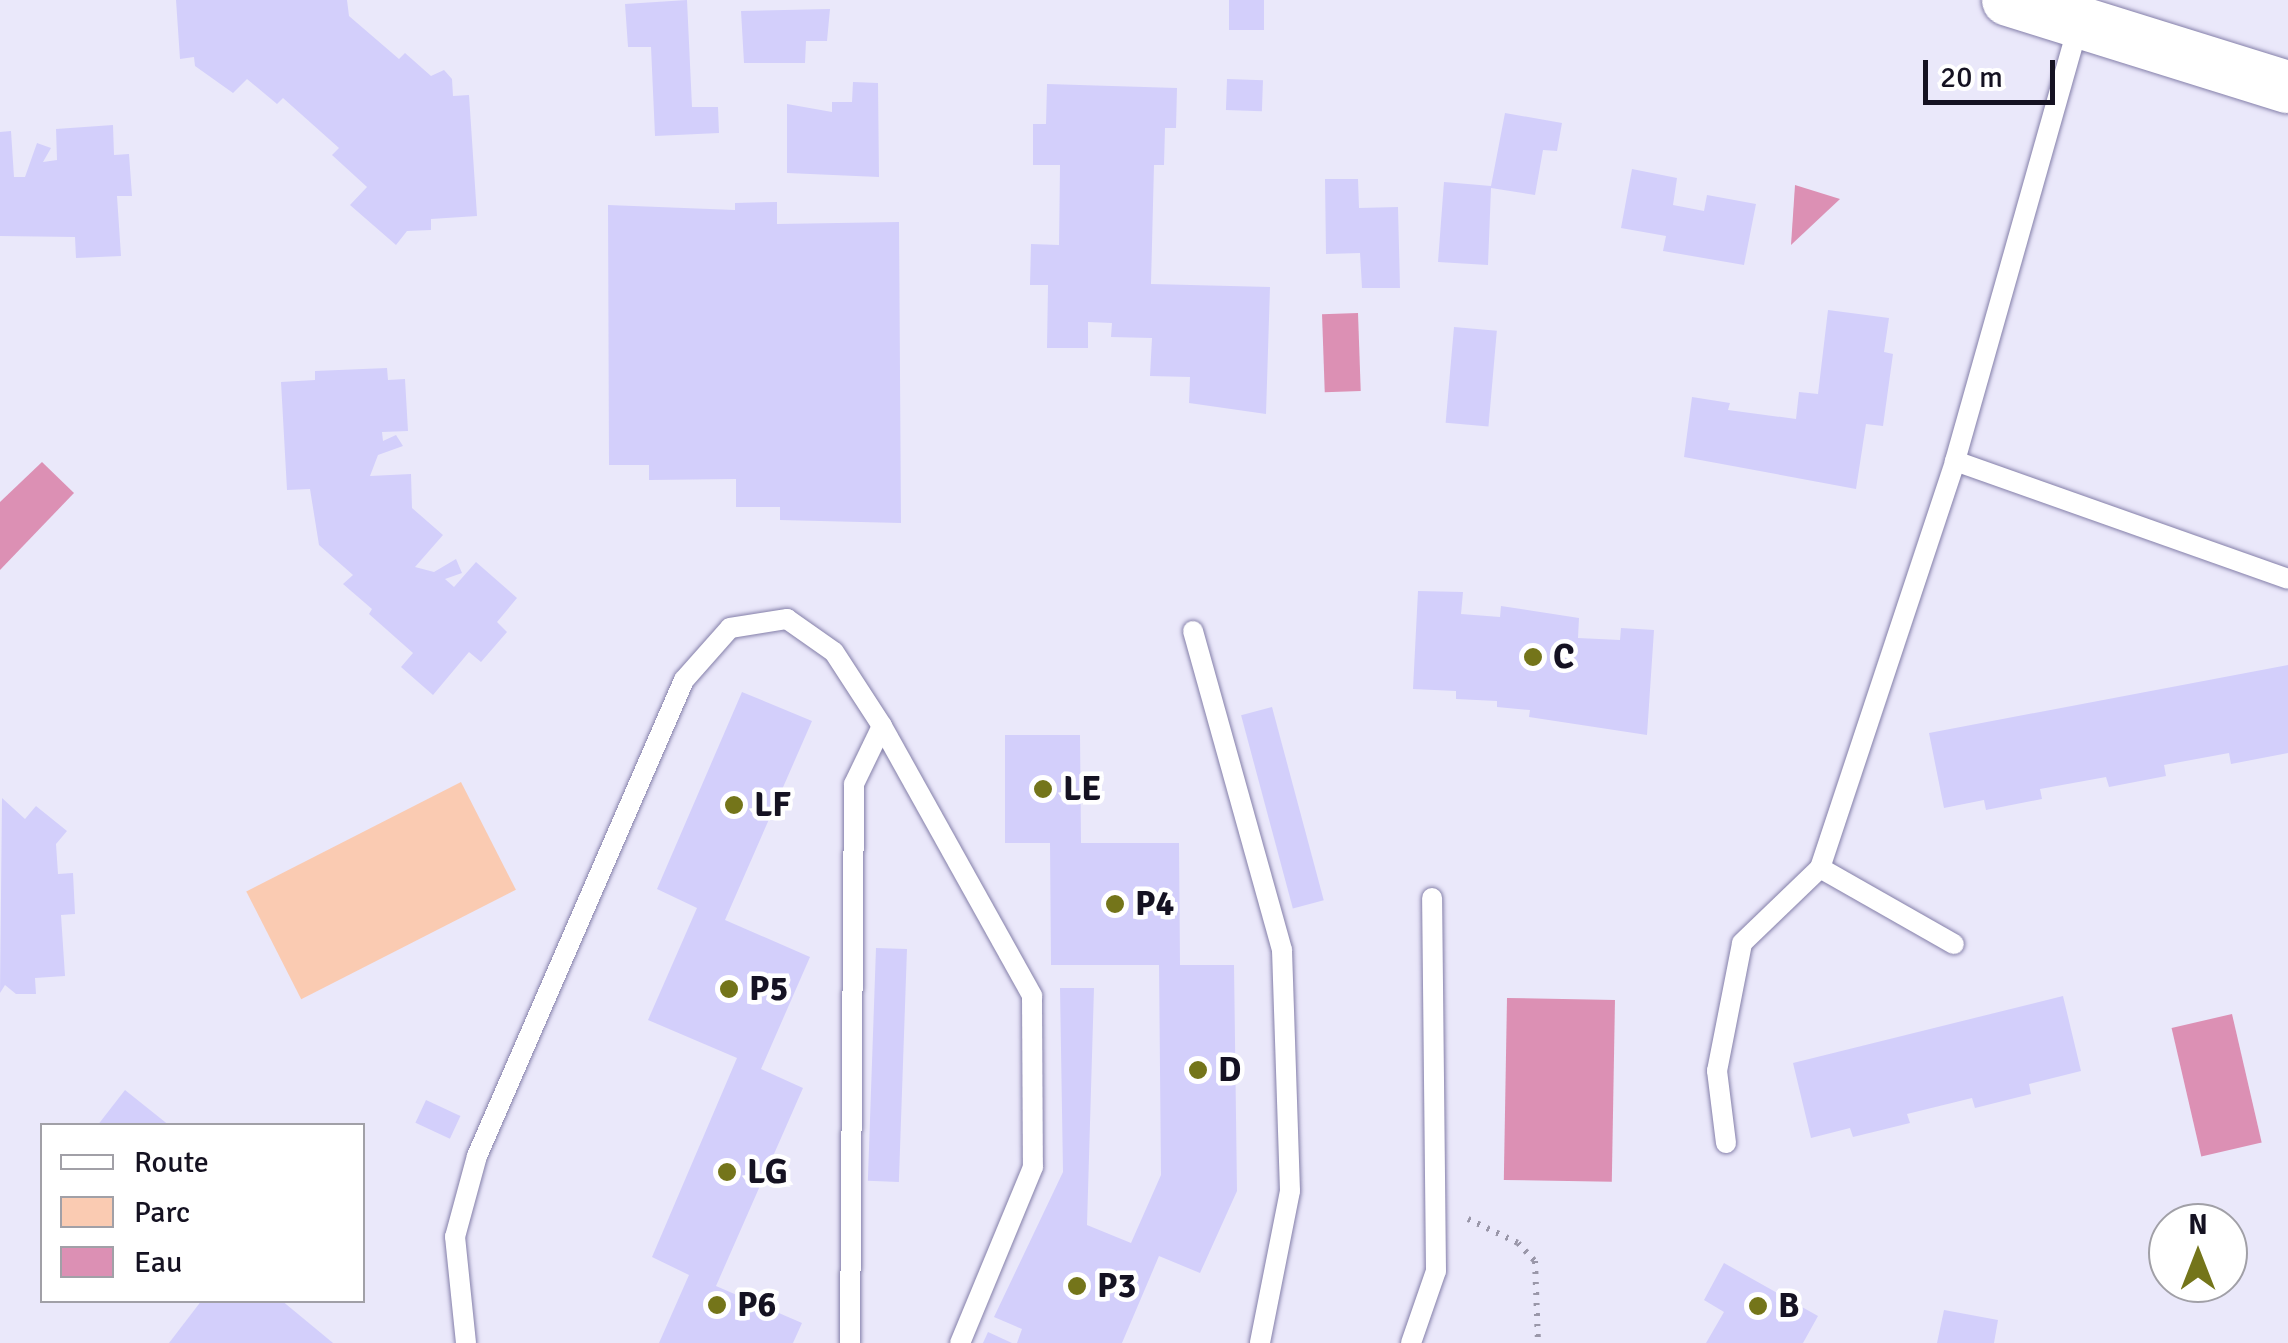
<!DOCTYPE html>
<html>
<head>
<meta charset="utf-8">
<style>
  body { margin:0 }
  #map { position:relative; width:2288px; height:1343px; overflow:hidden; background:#eae8fa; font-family:Signika,sans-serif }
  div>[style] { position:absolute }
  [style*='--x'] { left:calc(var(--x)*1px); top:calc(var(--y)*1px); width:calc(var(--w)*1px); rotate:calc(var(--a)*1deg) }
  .green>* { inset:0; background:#facbb2; transform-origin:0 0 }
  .water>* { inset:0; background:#dc90b4; transform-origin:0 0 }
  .building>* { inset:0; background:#d3cffb; transform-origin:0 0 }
  .path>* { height:6px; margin-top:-3px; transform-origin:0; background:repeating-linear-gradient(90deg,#9a97a9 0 2.5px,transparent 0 10.5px) }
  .roads { filter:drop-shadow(0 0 2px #847fa9) drop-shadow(0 0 2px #847fa9) }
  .service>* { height:20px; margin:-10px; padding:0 10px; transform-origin:10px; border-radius:10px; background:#fff }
  .tertiary>* { height:52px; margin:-26px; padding:0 26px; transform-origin:26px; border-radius:26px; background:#fff }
  .dots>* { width:28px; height:28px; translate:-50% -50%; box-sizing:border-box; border:5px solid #fff; border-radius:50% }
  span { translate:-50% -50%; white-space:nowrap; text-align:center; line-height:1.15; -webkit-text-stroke:9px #fff; paint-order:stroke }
  .poi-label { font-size:35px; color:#151222; font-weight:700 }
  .left { translate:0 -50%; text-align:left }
  .legend { position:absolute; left:40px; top:1123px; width:325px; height:180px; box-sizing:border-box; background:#fff; border:2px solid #a1a0a7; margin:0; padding:12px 18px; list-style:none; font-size:30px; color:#151222 }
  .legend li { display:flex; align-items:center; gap:20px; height:50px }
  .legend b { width:50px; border:2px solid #a1a0a7 }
  .north { position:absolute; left:2148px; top:1203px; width:100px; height:100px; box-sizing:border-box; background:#fff; border:2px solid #a1a0a7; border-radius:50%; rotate:0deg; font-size:28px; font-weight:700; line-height:40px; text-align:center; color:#151222 }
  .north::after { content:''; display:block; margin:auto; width:35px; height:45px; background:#74751a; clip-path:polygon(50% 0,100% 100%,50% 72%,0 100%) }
  .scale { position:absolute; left:1923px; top:60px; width:132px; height:45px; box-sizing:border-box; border:5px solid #151222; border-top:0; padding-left:12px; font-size:30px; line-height:35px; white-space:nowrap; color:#151222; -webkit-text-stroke:8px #fff; paint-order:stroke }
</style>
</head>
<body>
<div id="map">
  <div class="green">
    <i style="left:461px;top:782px;width:121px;height:241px;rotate:63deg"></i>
  </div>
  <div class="water">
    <i style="clip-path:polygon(1795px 185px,1840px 199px,1791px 245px)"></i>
    <i style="left:1358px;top:313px;width:78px;height:36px;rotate:88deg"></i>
    <i style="clip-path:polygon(42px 462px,74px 493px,0 570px,0 502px)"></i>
    <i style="left:1507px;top:998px;width:108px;height:182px;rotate:1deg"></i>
    <i style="left:2232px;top:1014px;width:132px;height:62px;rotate:77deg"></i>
  </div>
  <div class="building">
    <i style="clip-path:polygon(176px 0,347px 0,349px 16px,399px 59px,405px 53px,431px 76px,444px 70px,452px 79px,453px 96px,469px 95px,477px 216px,431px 219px,431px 230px,407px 231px,396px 245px,350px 205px,367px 187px,332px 155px,339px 148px,283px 98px,277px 104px,247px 79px,233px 93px,195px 66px,194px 57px,180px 59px)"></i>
    <i style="clip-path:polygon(687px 0,692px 107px,718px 107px,719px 133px,655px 136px,651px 47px,628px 47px,625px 4px)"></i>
    <i style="left:1229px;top:0;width:35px;height:30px"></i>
    <i style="clip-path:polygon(830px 9px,827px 41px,806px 41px,805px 63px,744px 63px,741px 11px)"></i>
    <i style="left:1227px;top:79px;width:36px;height:31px;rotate:2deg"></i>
    <i style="clip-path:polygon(853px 82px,878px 83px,879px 177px,787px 173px,787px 104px,832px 112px,832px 102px,852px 102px)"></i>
    <i style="clip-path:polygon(1047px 84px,1177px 88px,1176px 128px,1165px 128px,1164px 165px,1154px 165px,1151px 284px,1270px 287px,1266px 414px,1189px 403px,1190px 377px,1150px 376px,1152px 338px,1111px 337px,1112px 323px,1088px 322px,1088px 348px,1047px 348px,1048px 285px,1030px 285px,1031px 244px,1059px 245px,1060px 165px,1033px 165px,1033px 124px,1046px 124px)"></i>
    <i style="clip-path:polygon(1505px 113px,1562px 123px,1557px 151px,1543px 150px,1535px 195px,1491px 188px,1488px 265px,1438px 262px,1444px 182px,1491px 186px)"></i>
    <i style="clip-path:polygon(113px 125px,114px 155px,129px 154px,132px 196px,117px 196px,121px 256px,76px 258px,75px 237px,0 236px,0 132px,11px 131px,14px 177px,25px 177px,37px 143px,51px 148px,43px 162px,57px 160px,56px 129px)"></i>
    <i style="clip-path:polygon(1632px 169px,1677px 178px,1673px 205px,1704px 211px,1707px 195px,1756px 204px,1744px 265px,1663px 251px,1666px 236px,1621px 228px)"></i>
    <i style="clip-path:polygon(1325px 179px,1358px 179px,1359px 208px,1398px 207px,1400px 288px,1362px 288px,1360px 253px,1326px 254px)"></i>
    <i style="clip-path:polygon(777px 202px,777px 224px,899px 222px,901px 523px,780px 520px,780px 507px,736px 507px,736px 479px,649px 480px,649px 465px,609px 465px,608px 205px,735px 210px,735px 203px)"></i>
    <i style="clip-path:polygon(1828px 310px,1889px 318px,1884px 352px,1893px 354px,1883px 426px,1866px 424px,1856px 489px,1684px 457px,1692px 397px,1730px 403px,1728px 410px,1796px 419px,1799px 392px,1818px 394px)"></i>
    <i style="left:1454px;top:327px;width:43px;height:96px;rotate:5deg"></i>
    <i style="clip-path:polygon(387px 368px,388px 380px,405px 379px,408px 431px,382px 432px,383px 441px,396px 435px,403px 446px,378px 455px,370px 476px,411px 474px,412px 508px,443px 535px,415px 567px,434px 572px,456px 559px,462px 573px,445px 579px,454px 587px,476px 562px,517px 598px,497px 622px,507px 632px,481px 662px,469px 652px,433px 695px,401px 667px,413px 653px,369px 614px,372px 609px,343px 584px,353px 575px,319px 545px,310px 489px,287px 490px,281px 382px,315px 380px,315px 371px)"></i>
    <i style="clip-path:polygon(1418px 591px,1463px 592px,1461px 614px,1500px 617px,1501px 606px,1579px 618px,1578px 638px,1620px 640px,1621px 628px,1654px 630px,1647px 735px,1529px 717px,1530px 710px,1497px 707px,1497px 701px,1456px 699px,1456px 691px,1413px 689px)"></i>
    <i style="clip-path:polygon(2288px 665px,2288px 753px,2231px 764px,2229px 753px,2164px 765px,2166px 776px,2109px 787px,2106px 777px,2040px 789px,2042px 799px,1986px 810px,1984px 800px,1944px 808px,1929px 733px)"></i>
    <i style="clip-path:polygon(742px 692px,812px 721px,725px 920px,810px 957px,761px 1069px,803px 1088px,716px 1286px,802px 1323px,793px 1343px,659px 1343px,689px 1275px,652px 1257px,737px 1058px,648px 1020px,697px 908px,657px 889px)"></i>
    <i style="left:1272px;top:707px;width:200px;height:32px;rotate:75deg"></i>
    <i style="clip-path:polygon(1005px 735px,1080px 735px,1081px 843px,1179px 843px,1180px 965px,1234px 965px,1237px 1191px,1200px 1273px,1159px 1256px,1122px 1343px,1017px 1343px,1022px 1329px,994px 1317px,1063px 1172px,1060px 988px,1094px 988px,1087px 1225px,1131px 1243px,1161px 1175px,1159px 965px,1051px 965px,1050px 843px,1005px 843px)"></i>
    <i style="clip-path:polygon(2px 798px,25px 819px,36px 806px,67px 831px,56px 844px,58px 874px,73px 873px,75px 914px,61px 915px,65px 976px,35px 978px,36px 994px,16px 994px,5px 985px,0 993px)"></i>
    <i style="left:876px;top:948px;width:31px;height:233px;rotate:2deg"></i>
    <i style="clip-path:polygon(2063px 996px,2081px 1071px,2029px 1084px,2031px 1094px,1975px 1108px,1972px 1098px,1907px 1114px,1910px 1123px,1853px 1137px,1850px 1128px,1811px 1138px,1793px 1063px)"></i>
    <i style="clip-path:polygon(125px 1090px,170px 1126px,97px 1126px)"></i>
    <i style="left:426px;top:1100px;width:38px;height:25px;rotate:25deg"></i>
    <i style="clip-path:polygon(1724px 1263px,1818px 1316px,1803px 1343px,1706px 1343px,1724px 1312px,1704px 1300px)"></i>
    <i style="clip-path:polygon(202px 1300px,281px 1300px,333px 1343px,169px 1343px)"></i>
    <i style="clip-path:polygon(1944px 1310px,1998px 1320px,1994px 1343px,1937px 1343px)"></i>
    <i style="clip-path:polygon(988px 1332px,1012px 1343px,983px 1343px)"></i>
  </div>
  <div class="path">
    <i style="--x:1468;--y:1219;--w:55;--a:25.6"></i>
    <i style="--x:1518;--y:1243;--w:25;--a:47"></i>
    <i style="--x:1535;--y:1261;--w:82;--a:87.9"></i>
  </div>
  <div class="roads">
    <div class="service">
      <i style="--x:1955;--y:461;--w:353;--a:19.5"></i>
      <i style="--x:1193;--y:631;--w:331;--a:74.4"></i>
      <i style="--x:1282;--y:950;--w:241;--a:88.1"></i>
      <i style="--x:1290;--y:1191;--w:155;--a:101.2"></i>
      <i style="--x:1820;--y:868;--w:154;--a:29.6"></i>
      <i style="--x:1726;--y:1143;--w:73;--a:-97.1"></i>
      <i style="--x:1717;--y:1071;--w:130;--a:-78.9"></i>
      <i style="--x:1742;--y:943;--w:108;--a:-43.9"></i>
      <i style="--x:1820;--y:868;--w:429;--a:-71.6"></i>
      <i style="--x:1955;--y:461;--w:453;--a:-74.2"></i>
      <i style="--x:466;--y:1343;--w:107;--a:-95.9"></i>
      <i style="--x:455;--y:1237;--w:84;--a:-74.8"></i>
      <i style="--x:477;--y:1156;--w:519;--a:-66.5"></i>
      <i style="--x:684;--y:680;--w:69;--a:-48.5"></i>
      <i style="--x:730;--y:628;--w:58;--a:-9"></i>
      <i style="--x:787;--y:619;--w:57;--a:35.1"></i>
      <i style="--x:834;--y:652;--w:88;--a:57"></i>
      <i style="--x:882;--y:726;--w:309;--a:60.9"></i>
      <i style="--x:1032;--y:996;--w:171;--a:89.7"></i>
      <i style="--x:1033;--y:1167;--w:191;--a:112.5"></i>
      <i style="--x:850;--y:1343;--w:559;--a:-89.59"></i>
      <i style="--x:854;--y:784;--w:64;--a:-64.2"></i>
      <i style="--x:1411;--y:1343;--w:76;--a:-70.9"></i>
      <i style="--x:1436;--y:1271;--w:373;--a:-90.6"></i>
    </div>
    <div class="tertiary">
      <i style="--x:2008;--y:0;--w:293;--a:17.3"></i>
    </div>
  </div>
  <div class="dots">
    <i style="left:1533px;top:657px;background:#74751a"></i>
    <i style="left:1043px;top:789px;background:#74751a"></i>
    <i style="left:734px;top:805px;background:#74751a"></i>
    <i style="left:1115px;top:904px;background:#74751a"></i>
    <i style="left:729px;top:989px;background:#74751a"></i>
    <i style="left:1198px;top:1070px;background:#74751a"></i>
    <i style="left:727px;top:1172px;background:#74751a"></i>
    <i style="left:1077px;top:1286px;background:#74751a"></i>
    <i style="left:717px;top:1305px;background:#74751a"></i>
    <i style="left:1758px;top:1306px;background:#74751a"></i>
  </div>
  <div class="poi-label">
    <span class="left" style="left:1553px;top:657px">C</span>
    <span class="left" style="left:1063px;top:789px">LE</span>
    <span class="left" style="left:754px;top:805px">LF</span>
    <span class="left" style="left:1135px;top:904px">P4</span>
    <span class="left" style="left:749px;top:989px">P5</span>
    <span class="left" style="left:1218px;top:1070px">D</span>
    <span class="left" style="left:747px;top:1172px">LG</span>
    <span class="left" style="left:1097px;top:1286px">P3</span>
    <span class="left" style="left:737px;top:1305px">P6</span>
    <span class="left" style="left:1778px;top:1306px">B</span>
  </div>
  <ul class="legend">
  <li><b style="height:12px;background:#fff"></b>Route</li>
  <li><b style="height:28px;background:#facbb2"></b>Parc</li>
  <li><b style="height:28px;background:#dc90b4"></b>Eau</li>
  </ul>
  <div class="north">N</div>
  <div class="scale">20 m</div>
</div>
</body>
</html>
